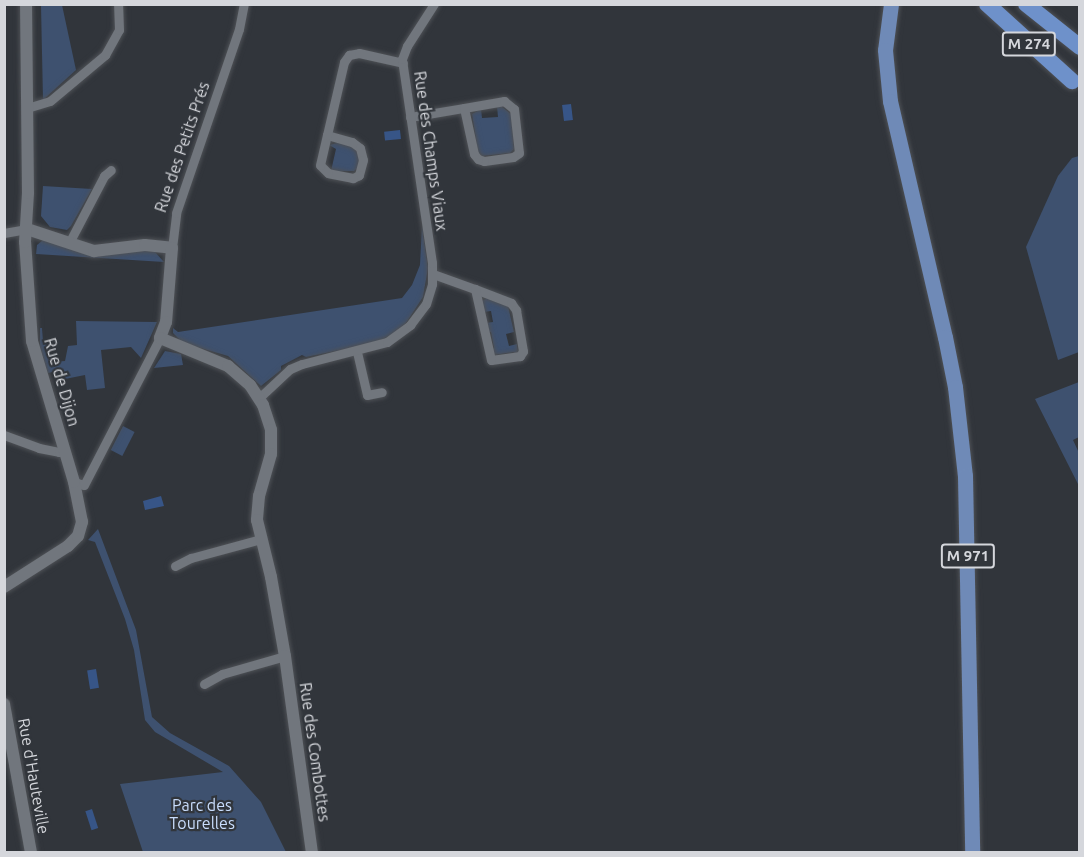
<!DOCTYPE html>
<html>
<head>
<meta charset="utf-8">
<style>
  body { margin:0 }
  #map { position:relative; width:1084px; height:857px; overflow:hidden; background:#31353b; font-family:Ubuntu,sans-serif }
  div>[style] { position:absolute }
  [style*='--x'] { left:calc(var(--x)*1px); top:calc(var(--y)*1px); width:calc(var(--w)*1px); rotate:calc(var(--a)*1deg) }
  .green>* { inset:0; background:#3e516f; transform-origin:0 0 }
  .water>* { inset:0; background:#375587; transform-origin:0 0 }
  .roads { filter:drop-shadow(0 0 2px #4e5156) drop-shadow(0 0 2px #4e5156) }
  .minor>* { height:9px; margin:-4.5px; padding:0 4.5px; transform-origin:4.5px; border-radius:4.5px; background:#71767d }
  .tertiary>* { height:12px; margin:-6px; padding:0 6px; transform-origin:6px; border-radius:6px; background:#71767d }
  .primary>* { height:15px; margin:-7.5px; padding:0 7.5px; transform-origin:7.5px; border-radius:7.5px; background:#6f8ab7 }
  .trunk>* { height:16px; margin:-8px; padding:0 8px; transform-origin:8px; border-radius:8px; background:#6e91ca }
  span { translate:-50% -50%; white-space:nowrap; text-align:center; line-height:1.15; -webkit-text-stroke:4.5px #31353b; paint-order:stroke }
  .shield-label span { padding:2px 4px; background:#31353b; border:2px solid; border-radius:4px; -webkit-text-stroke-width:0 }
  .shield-label { font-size:15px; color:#d5d7dc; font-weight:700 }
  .street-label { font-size:16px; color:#d5d7dc }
  .park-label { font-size:16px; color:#c9ddfc }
  .frame { position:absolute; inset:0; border:6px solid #d5d7dc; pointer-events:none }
</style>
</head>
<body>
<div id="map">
  <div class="green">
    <i style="clip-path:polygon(41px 5px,62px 5px,76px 70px,43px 100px)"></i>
    <i style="clip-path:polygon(501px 106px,511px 114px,514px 149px,510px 153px,482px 156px,478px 152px,472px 114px,481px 109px,482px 118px,498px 117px,497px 107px)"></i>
    <i style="clip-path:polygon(341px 142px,349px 144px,359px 154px,359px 167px,354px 171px,331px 171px,336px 149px,329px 145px)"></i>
    <i style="clip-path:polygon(1079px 156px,1079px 352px,1058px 360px,1026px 247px,1058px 176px,1072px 158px)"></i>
    <i style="clip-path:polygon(43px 186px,92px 189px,71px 226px,67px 230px,50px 227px,41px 216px)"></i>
    <i style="clip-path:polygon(422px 226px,428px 268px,423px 297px,406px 323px,391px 335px,375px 343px,306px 357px,302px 355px,281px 366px,281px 370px,261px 386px,228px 356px,183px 343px,173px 333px,173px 328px,178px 332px,402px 298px,412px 285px,420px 265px)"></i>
    <i style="clip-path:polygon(43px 240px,155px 252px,164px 262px,36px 254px,37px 245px)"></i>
    <i style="clip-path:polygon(487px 298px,508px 306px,514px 332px,506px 334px,509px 346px,517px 344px,518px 352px,515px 354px,514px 352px,494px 355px,491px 350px,494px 348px,491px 332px,488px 332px,486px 323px,493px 322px,491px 311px,484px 312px,482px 301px)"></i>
    <i style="clip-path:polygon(76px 321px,157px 322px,141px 358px,131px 347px,101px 350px,105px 388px,87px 390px,85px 375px,65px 379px,60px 374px,59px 380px,55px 380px,53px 372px,48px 373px,40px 347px,40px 328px,42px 328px,43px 342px,51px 342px,53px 362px,65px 361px,68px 346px,77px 345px)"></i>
    <i style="clip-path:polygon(165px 351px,181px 354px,183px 365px,154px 368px)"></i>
    <i style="clip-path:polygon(1079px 382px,1079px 437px,1073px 440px,1079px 453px,1079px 486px,1035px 399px)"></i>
    <i style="left:123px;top:426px;width:13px;height:27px;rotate:27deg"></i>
    <i style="clip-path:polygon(98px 529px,136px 630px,152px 717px,170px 733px,229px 766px,261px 802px,286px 852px,143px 852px,120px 784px,223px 772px,155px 732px,145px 720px,134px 650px,125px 619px,95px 542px,88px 540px)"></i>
  </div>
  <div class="water">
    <i style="left:571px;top:104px;width:16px;height:9px;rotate:83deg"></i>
    <i style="left:400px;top:130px;width:9px;height:16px;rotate:84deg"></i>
    <i style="clip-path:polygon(161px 496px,164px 506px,145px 510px,143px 501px)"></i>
    <i style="left:96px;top:669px;width:19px;height:9px;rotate:81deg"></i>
    <i style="left:92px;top:809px;width:20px;height:7px;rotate:72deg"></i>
  </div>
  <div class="roads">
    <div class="minor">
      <i style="--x:27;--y:108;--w:24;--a:-17"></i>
      <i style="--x:50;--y:101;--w:72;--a:-39.9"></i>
      <i style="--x:105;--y:55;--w:29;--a:-61"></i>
      <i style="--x:119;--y:30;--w:26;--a:-92"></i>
      <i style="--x:410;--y:117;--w:55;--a:-9.5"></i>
      <i style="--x:464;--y:108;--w:41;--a:-9.9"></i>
      <i style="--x:504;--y:101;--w:13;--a:39"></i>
      <i style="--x:514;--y:109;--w:44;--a:83.5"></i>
      <i style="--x:519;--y:153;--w:7;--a:146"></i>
      <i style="--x:513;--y:157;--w:29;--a:172"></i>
      <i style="--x:484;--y:161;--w:6;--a:-162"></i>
      <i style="--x:478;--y:159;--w:6;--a:-129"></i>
      <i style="--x:474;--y:154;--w:47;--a:-102.3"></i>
      <i style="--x:327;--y:135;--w:26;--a:16"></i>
      <i style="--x:352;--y:142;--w:10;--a:37"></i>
      <i style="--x:360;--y:148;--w:12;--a:76"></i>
      <i style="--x:363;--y:160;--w:16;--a:105"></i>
      <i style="--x:359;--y:175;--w:7;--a:153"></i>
      <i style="--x:353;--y:178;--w:25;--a:-169"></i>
      <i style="--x:328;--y:173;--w:11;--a:-135"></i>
      <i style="--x:320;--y:165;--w:31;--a:-77"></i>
      <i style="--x:327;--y:135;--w:75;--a:-76.9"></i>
      <i style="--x:344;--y:62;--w:9;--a:-54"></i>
      <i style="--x:349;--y:55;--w:10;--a:-11"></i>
      <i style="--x:359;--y:53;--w:45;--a:12.8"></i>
      <i style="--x:4;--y:233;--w:23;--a:-10"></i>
      <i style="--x:69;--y:243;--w:76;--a:-62.4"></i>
      <i style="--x:104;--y:176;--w:9;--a:-41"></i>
      <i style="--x:172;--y:248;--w:35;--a:-83"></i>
      <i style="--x:176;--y:213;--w:194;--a:-71.1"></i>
      <i style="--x:239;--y:29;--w:25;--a:-79"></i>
      <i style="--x:433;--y:274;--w:45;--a:19.7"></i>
      <i style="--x:475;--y:289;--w:39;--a:21"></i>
      <i style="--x:511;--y:303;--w:9;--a:54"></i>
      <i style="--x:516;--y:310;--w:42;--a:80.3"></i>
      <i style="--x:523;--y:351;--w:6;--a:121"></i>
      <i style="--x:520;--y:356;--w:29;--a:172"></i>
      <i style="--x:491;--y:360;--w:73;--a:-102.7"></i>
      <i style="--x:357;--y:352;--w:44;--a:76.9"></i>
      <i style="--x:367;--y:395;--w:15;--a:-11"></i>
      <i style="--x:260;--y:397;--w:41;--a:-43"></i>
      <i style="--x:290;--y:369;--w:13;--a:-23"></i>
      <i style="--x:302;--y:364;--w:88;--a:-14.5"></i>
      <i style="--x:387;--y:342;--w:29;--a:-36"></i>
      <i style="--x:410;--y:325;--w:26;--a:-53"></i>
      <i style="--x:426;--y:304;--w:21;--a:-73"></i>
      <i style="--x:432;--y:284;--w:21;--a:-90"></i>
      <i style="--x:432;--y:263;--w:206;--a:-98.4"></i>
      <i style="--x:402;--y:59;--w:14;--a:-69"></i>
      <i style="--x:407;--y:46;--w:50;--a:-57.3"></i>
      <i style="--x:4;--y:435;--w:37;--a:20"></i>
      <i style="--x:39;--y:448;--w:20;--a:11"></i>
      <i style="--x:59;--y:452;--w:5;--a:-22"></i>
      <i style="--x:74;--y:482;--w:10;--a:17"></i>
      <i style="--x:84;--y:485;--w:165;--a:-62.7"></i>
      <i style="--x:175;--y:566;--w:18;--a:-27"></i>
      <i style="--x:191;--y:558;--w:73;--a:-15.2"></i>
      <i style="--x:204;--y:684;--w:21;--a:-29"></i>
      <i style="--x:222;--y:674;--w:66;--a:-15.9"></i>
    </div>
    <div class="tertiary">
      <i style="--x:27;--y:229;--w:71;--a:18.2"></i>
      <i style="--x:94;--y:251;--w:51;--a:-6.7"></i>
      <i style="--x:145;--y:245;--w:27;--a:6"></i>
      <i style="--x:172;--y:248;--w:74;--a:94.6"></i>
      <i style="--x:166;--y:322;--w:17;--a:111"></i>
      <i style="--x:160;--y:338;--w:74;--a:22.4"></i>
      <i style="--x:228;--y:366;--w:29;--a:41"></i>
      <i style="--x:250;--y:385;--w:24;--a:57"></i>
      <i style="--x:263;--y:405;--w:26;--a:72"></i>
      <i style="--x:271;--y:430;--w:24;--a:90"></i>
      <i style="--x:271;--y:454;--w:44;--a:105.9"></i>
      <i style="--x:259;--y:496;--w:24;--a:95"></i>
      <i style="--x:257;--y:520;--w:59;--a:76.2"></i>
      <i style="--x:271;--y:577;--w:80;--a:80"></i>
      <i style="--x:285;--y:656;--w:198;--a:82.2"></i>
      <i style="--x:4;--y:587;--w:76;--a:-32.6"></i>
      <i style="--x:68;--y:546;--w:14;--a:-45"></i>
      <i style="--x:78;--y:536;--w:15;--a:-74"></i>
      <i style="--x:82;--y:522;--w:41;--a:-101.3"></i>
      <i style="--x:74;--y:482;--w:147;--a:-106.6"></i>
      <i style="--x:32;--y:341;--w:99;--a:-94"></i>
      <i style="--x:25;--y:242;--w:49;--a:-86.5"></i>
      <i style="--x:28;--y:193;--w:189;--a:-90.6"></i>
      <i style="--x:4;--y:704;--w:150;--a:79.7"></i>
    </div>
    <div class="primary">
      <i style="--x:891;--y:4;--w:46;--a:97.4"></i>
      <i style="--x:885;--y:50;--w:51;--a:84.4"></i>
      <i style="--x:890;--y:101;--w:242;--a:76.9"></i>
      <i style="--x:945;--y:337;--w:51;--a:78.7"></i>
      <i style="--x:955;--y:387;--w:90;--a:83.6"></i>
      <i style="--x:965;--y:476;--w:376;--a:88.9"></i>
    </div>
    <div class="trunk">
      <i style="--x:987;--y:4;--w:115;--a:42.2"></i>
      <i style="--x:1026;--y:4;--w:69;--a:38.5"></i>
    </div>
  </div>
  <div class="shield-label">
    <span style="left:1029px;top:44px">M 274</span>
    <span style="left:968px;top:556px">M 971</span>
  </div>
  <div class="street-label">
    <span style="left:182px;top:147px;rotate:-71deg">Rue des Petits Prés</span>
    <span style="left:431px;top:151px;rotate:82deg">Rue des Champs Viaux</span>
    <span style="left:62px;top:382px;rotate:74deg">Rue de Dijon</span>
    <span style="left:315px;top:752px;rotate:82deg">Rue des Combottes</span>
    <span style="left:34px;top:776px;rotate:80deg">Rue d'Hauteville</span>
  </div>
  <div class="park-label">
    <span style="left:202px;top:814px">Parc des<br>Tourelles</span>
  </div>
  <div class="frame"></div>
</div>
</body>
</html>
